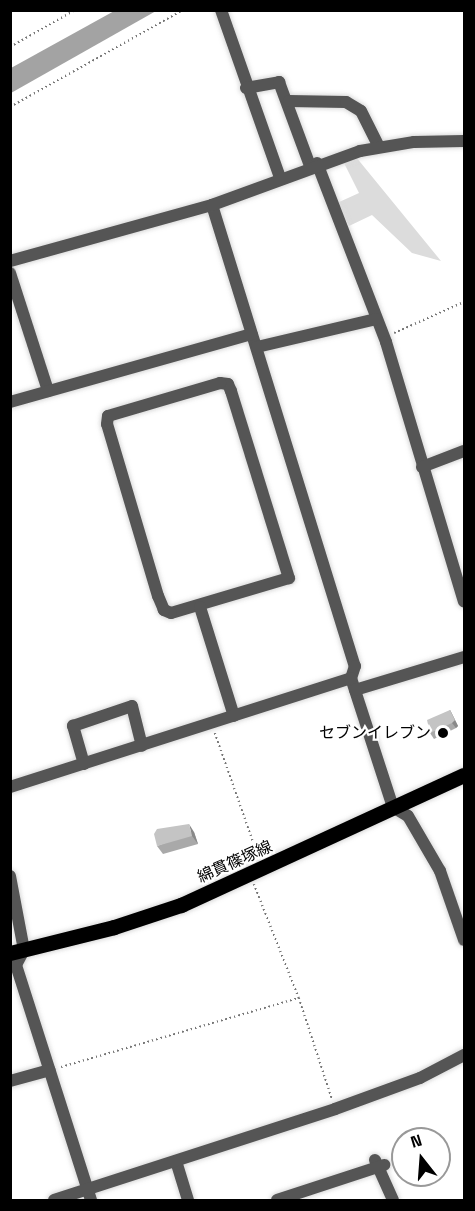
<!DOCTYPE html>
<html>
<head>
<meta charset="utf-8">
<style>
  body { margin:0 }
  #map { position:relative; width:475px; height:1211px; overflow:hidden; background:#fff; font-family:"Space Grotesk","Noto Sans JP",sans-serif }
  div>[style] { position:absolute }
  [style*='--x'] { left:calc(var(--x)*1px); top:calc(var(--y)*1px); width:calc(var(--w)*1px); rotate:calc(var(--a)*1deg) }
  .green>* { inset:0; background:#dcdcdc }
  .water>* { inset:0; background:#a3a3a3 }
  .path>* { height:1.5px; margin-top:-0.75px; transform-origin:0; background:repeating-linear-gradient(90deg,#777 0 1.5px,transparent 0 4.5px) }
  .roads { filter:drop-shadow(0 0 2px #dbdbdb) drop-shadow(0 0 2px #dbdbdb) }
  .minor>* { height:12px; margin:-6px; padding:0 6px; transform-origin:6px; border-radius:6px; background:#555 }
  .major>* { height:15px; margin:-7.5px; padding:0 7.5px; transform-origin:7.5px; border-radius:7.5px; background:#000 }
  .wall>* { inset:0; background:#a9a9a9 }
  .shaded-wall>* { inset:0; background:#898989 }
  .building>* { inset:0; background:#c4c4c4 }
  .dots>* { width:16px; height:16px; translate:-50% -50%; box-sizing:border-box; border:3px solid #fff; border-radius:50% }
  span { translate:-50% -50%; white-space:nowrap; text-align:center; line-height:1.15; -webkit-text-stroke:4.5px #fff; paint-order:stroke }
  .poi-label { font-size:16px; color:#000 }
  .right { translate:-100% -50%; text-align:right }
  .street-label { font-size:16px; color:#000 }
  .frame { position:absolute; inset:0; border:12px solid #000; pointer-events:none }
  .north { position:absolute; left:391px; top:1127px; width:60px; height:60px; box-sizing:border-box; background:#fff; border:2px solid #999; border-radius:50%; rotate:343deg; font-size:16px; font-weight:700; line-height:24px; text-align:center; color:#000 }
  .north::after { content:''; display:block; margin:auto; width:21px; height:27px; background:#000; clip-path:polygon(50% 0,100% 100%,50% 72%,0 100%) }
</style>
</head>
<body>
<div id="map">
  <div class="green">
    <i style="clip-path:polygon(356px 157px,441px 261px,412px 253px,372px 215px,349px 226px,337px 203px,359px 193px,343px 161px)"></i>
  </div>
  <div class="water">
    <i style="clip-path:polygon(116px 10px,156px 11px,11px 93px,11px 68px)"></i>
  </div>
  <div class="path">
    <i style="--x:10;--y:47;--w:75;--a:-29.6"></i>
    <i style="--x:10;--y:107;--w:198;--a:-29.3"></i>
    <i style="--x:394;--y:333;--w:77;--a:-23.9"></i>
    <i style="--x:215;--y:733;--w:130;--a:70.7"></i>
    <i style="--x:254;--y:884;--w:123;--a:68.5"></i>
    <i style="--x:299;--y:998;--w:106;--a:71.9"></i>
    <i style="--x:61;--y:1067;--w:248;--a:-16.2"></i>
  </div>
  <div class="roads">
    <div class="minor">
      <i style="--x:221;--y:10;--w:178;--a:70.6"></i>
      <i style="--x:246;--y:88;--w:34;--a:-10"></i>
      <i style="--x:279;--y:82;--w:90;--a:69.7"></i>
      <i style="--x:289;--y:101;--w:57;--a:1"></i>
      <i style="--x:346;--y:102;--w:17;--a:31"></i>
      <i style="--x:361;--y:111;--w:40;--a:63.4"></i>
      <i style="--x:317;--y:163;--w:192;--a:68.9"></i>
      <i style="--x:386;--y:342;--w:271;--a:73.3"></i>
      <i style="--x:212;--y:205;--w:483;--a:72.8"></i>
      <i style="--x:355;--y:666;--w:13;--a:108"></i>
      <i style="--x:351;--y:678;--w:136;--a:72"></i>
      <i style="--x:393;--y:807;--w:17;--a:31"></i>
      <i style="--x:408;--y:816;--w:64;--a:59.8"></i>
      <i style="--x:440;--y:871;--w:73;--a:70.8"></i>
      <i style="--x:10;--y:261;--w:210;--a:-15.5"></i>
      <i style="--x:212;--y:205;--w:158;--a:-20"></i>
      <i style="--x:360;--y:151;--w:55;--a:-9.5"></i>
      <i style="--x:414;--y:142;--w:50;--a:-1.1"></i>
      <i style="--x:10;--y:273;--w:124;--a:72.1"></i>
      <i style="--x:257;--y:347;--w:122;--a:-13.2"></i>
      <i style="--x:220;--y:383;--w:8;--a:7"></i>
      <i style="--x:228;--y:384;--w:8;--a:67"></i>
      <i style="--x:231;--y:391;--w:196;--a:72.8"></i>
      <i style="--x:289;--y:578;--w:123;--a:163.5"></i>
      <i style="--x:171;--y:613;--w:8;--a:-157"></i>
      <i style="--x:164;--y:610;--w:15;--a:-113"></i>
      <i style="--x:158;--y:596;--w:179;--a:-106.5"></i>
      <i style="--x:107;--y:424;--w:8;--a:-83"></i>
      <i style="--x:108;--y:416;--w:117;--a:-16.4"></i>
      <i style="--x:10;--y:402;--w:251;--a:-15.7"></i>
      <i style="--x:422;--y:467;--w:45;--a:-20.9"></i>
      <i style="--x:200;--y:607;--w:114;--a:72.7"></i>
      <i style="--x:355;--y:690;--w:114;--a:-16.8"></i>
      <i style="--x:84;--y:764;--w:40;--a:-106"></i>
      <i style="--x:73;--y:726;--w:62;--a:-18.7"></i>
      <i style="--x:132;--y:706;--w:41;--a:76"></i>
      <i style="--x:10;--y:787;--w:358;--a:-17.7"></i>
      <i style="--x:10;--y:876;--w:75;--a:79.3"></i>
      <i style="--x:24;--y:950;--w:17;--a:118"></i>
      <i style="--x:16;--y:965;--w:247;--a:72.3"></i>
      <i style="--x:10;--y:1081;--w:41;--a:-15.4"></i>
      <i style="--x:375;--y:1160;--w:44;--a:65.8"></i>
      <i style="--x:176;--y:1161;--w:41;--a:72.9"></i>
      <i style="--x:54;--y:1200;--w:295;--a:-17.9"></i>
      <i style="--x:335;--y:1109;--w:90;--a:-20"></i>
      <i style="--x:420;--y:1078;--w:50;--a:-27.6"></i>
      <i style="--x:277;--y:1200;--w:113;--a:-18.1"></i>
    </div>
    <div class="major">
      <i style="--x:10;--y:953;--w:107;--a:-14"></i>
      <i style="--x:114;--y:927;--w:71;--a:-18.2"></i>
      <i style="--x:181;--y:905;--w:311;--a:-24.7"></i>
    </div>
  </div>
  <div class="wall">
    <i style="clip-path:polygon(450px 710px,458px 726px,456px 728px,434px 739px,430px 733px)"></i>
    <i style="clip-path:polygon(194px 832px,198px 844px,163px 854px,157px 846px)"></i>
  </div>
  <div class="shaded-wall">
    <i style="clip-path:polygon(450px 710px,458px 726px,456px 728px,452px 723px)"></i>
    <i style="clip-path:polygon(189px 824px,194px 832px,198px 844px,192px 836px)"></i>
  </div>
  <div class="building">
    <i style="clip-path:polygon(450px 710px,455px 720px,452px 723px,430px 733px,427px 720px)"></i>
    <i style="clip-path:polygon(189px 824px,192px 836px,157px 846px,154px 834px,157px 829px)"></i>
  </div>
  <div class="dots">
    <i style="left:443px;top:733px;background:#000"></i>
  </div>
  <div class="poi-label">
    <span class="right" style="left:431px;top:733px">セブンイレブン</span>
  </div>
  <div class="street-label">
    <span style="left:235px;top:862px;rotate:-24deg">綿貫篠塚線</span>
  </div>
  <div class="frame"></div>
  <div class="north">N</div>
</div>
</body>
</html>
